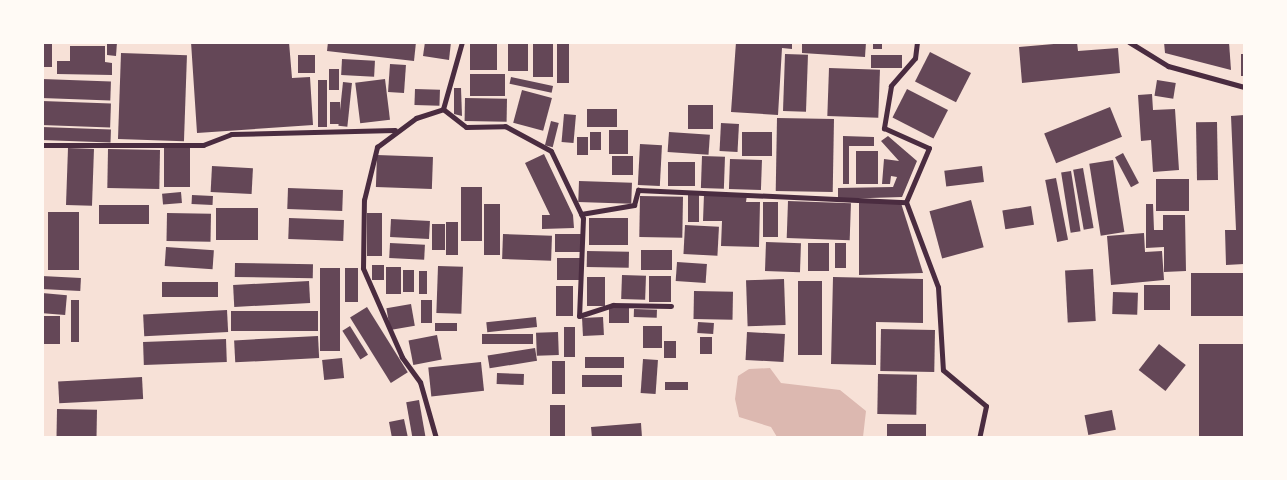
<!DOCTYPE html>
<html>
<head>
<meta charset="utf-8">
<style>
  body { margin:0 }
  #map { position:relative; width:1287px; height:480px; overflow:hidden; background:#f7e1d7; font-family:"Nunito Sans",sans-serif }
  div>[style] { position:absolute }
  [style*='--x'] { left:calc(var(--x)*1px); top:calc(var(--y)*1px); width:calc(var(--w)*1px); rotate:calc(var(--a)*1deg) }
  .water>* { inset:0; background:#dcb8b0 }
  .building>* { inset:0; background:#644757; transform-origin:0 0 }
  .minor>* { height:5px; margin:-2.5px; padding:0 2.5px; transform-origin:2.5px; border-radius:2.5px; background:#4a2c40 }
  span { translate:-50% -50%; white-space:nowrap; text-align:center; line-height:1.15; -webkit-text-stroke:4px #fffaf5; paint-order:stroke }
  .frame { position:absolute; inset:0; border:44px solid #fffaf5; pointer-events:none }
</style>
</head>
<body>
<div id="map">
  <div class="water">
    <i style="clip-path:polygon(770px 368px,781px 383px,840px 390px,866px 411px,863px 437px,777px 437px,771px 427px,739px 417px,735px 399px,738px 376px,749px 369px)"></i>
  </div>
  <div class="building">
    <i style="left:44px;top:42px;width:8px;height:25px"></i>
    <i style="clip-path:polygon(107px 42px,117px 42px,116px 56px,107px 55px)"></i>
    <i style="clip-path:polygon(191px 42px,289px 42px,292px 78px,310px 77px,313px 125px,197px 133px)"></i>
    <i style="clip-path:polygon(328px 42px,416px 42px,414px 61px,327px 51px)"></i>
    <i style="clip-path:polygon(425px 42px,451px 42px,449px 60px,423px 56px)"></i>
    <i style="left:470px;top:42px;width:27px;height:28px"></i>
    <i style="left:508px;top:42px;width:20px;height:29px"></i>
    <i style="left:533px;top:42px;width:20px;height:35px"></i>
    <i style="left:557px;top:42px;width:12px;height:41px"></i>
    <i style="clip-path:polygon(736px 42px,792px 42px,792px 49px,782px 48px,778px 115px,731px 112px)"></i>
    <i style="clip-path:polygon(802px 42px,866px 42px,865px 57px,802px 53px)"></i>
    <i style="left:873px;top:42px;width:9px;height:7px"></i>
    <i style="clip-path:polygon(1077px 42px,1078px 51px,1118px 48px,1120px 73px,1022px 83px,1019px 47px)"></i>
    <i style="clip-path:polygon(1164px 42px,1229px 42px,1231px 70px,1165px 53px)"></i>
    <i style="clip-path:polygon(70px 46px,105px 46px,105px 62px,112px 63px,112px 75px,57px 74px,57px 61px,70px 61px)"></i>
    <i style="left:930px;top:52px;width:46px;height:33px;rotate:27deg"></i>
    <i style="left:121px;top:53px;width:66px;height:86px;rotate:2deg"></i>
    <i style="left:785px;top:54px;width:23px;height:57px;rotate:2deg"></i>
    <i style="left:1241px;top:54px;width:3px;height:22px"></i>
    <i style="left:298px;top:55px;width:17px;height:18px"></i>
    <i style="left:871px;top:55px;width:31px;height:13px"></i>
    <i style="left:342px;top:59px;width:33px;height:16px;rotate:3deg"></i>
    <i style="left:390px;top:64px;width:16px;height:28px;rotate:4deg"></i>
    <i style="left:829px;top:68px;width:51px;height:48px;rotate:2deg"></i>
    <i style="left:329px;top:69px;width:10px;height:21px"></i>
    <i style="left:470px;top:74px;width:35px;height:22px"></i>
    <i style="left:511px;top:77px;width:43px;height:7px;rotate:12deg"></i>
    <i style="left:42px;top:79px;width:69px;height:19px;rotate:2deg"></i>
    <i style="left:385px;top:79px;width:41px;height:30px;rotate:83deg"></i>
    <i style="left:318px;top:80px;width:9px;height:47px"></i>
    <i style="left:1157px;top:80px;width:19px;height:16px;rotate:9deg"></i>
    <i style="left:343px;top:82px;width:9px;height:44px;rotate:6deg"></i>
    <i style="clip-path:polygon(454px 88px,461px 88px,462px 116px,454px 114px)"></i>
    <i style="left:415px;top:89px;width:25px;height:16px;rotate:2deg"></i>
    <i style="left:907px;top:89px;width:46px;height:32px;rotate:27deg"></i>
    <i style="left:522px;top:90px;width:31px;height:34px;rotate:15deg"></i>
    <i style="clip-path:polygon(1152px 94px,1153px 110px,1175px 109px,1179px 170px,1153px 172px,1151px 140px,1141px 141px,1138px 95px)"></i>
    <i style="left:465px;top:98px;width:42px;height:23px;rotate:1deg"></i>
    <i style="left:42px;top:101px;width:69px;height:24px;rotate:2deg"></i>
    <i style="left:330px;top:102px;width:10px;height:22px"></i>
    <i style="left:688px;top:105px;width:25px;height:24px"></i>
    <i style="left:1110px;top:107px;width:32px;height:71px;rotate:68deg"></i>
    <i style="left:587px;top:109px;width:30px;height:18px"></i>
    <i style="left:564px;top:114px;width:12px;height:28px;rotate:5deg"></i>
    <i style="clip-path:polygon(1244px 115px,1244px 264px,1226px 265px,1225px 230px,1236px 230px,1231px 116px)"></i>
    <i style="left:777px;top:118px;width:57px;height:73px;rotate:1deg"></i>
    <i style="left:551px;top:121px;width:8px;height:25px;rotate:14deg"></i>
    <i style="left:1217px;top:122px;width:58px;height:21px;rotate:89deg"></i>
    <i style="left:721px;top:123px;width:18px;height:28px;rotate:3deg"></i>
    <i style="left:42px;top:127px;width:69px;height:13px;rotate:2deg"></i>
    <i style="left:628px;top:130px;width:24px;height:19px;rotate:90deg"></i>
    <i style="left:590px;top:132px;width:11px;height:18px"></i>
    <i style="left:669px;top:132px;width:41px;height:20px;rotate:4deg"></i>
    <i style="left:742px;top:132px;width:30px;height:24px"></i>
    <i style="clip-path:polygon(843px 136px,874px 137px,874px 146px,849px 146px,849px 184px,843px 184px)"></i>
    <i style="clip-path:polygon(888px 136px,917px 161px,902px 197px,838px 199px,838px 188px,893px 187px,897px 177px,891px 176px,890px 184px,882px 184px,884px 159px,899px 161px,881px 141px)"></i>
    <i style="left:577px;top:137px;width:11px;height:18px"></i>
    <i style="left:640px;top:144px;width:22px;height:41px;rotate:3deg"></i>
    <i style="left:164px;top:147px;width:26px;height:40px"></i>
    <i style="left:68px;top:148px;width:26px;height:57px;rotate:2deg"></i>
    <i style="left:108px;top:149px;width:52px;height:39px;rotate:1deg"></i>
    <i style="left:856px;top:151px;width:22px;height:33px"></i>
    <i style="left:1123px;top:153px;width:34px;height:9px;rotate:62deg"></i>
    <i style="clip-path:polygon(544px 154px,573px 215px,574px 228px,542px 229px,542px 215px,550px 215px,525px 163px)"></i>
    <i style="left:377px;top:155px;width:56px;height:32px;rotate:2deg"></i>
    <i style="left:633px;top:156px;width:19px;height:21px;rotate:90deg"></i>
    <i style="left:702px;top:156px;width:23px;height:32px;rotate:2deg"></i>
    <i style="left:730px;top:159px;width:32px;height:30px;rotate:2deg"></i>
    <i style="left:1113px;top:160px;width:73px;height:24px;rotate:81deg"></i>
    <i style="left:668px;top:162px;width:27px;height:24px"></i>
    <i style="left:212px;top:166px;width:41px;height:26px;rotate:3deg"></i>
    <i style="left:982px;top:166px;width:16px;height:38px;rotate:83deg"></i>
    <i style="left:1083px;top:168px;width:61px;height:10px;rotate:80deg"></i>
    <i style="left:1071px;top:171px;width:61px;height:10px;rotate:81deg"></i>
    <i style="left:1056px;top:178px;width:63px;height:11px;rotate:79deg"></i>
    <i style="left:1156px;top:179px;width:33px;height:32px"></i>
    <i style="left:579px;top:181px;width:53px;height:21px;rotate:2deg"></i>
    <i style="left:461px;top:187px;width:21px;height:54px"></i>
    <i style="left:288px;top:188px;width:55px;height:21px;rotate:2deg"></i>
    <i style="left:181px;top:192px;width:11px;height:19px;rotate:85deg"></i>
    <i style="left:688px;top:194px;width:11px;height:28px"></i>
    <i style="clip-path:polygon(704px 194px,747px 195px,746px 202px,760px 202px,759px 247px,721px 246px,722px 221px,703px 221px)"></i>
    <i style="left:192px;top:195px;width:21px;height:9px;rotate:3deg"></i>
    <i style="left:640px;top:196px;width:43px;height:41px;rotate:1deg"></i>
    <i style="left:971px;top:200px;width:49px;height:43px;rotate:75deg"></i>
    <i style="left:788px;top:201px;width:63px;height:37px;rotate:2deg"></i>
    <i style="left:763px;top:202px;width:15px;height:35px"></i>
    <i style="clip-path:polygon(859px 203px,901px 203px,923px 273px,859px 275px)"></i>
    <i style="left:484px;top:204px;width:16px;height:51px"></i>
    <i style="clip-path:polygon(1146px 204px,1153px 204px,1154px 230px,1163px 230px,1163px 215px,1185px 215px,1186px 271px,1164px 272px,1164px 247px,1146px 248px)"></i>
    <i style="left:149px;top:205px;width:19px;height:50px;rotate:90deg"></i>
    <i style="left:1031px;top:206px;width:19px;height:29px;rotate:81deg"></i>
    <i style="left:216px;top:208px;width:42px;height:32px"></i>
    <i style="left:48px;top:212px;width:31px;height:58px"></i>
    <i style="left:167px;top:213px;width:44px;height:28px;rotate:1deg"></i>
    <i style="left:367px;top:213px;width:15px;height:43px"></i>
    <i style="left:289px;top:218px;width:55px;height:21px;rotate:2deg"></i>
    <i style="left:589px;top:218px;width:39px;height:27px"></i>
    <i style="left:391px;top:219px;width:39px;height:18px;rotate:3deg"></i>
    <i style="left:446px;top:222px;width:12px;height:33px"></i>
    <i style="left:432px;top:224px;width:13px;height:26px"></i>
    <i style="left:685px;top:225px;width:34px;height:29px;rotate:3deg"></i>
    <i style="clip-path:polygon(1144px 233px,1145px 252px,1162px 251px,1164px 280px,1111px 285px,1107px 236px)"></i>
    <i style="left:503px;top:234px;width:49px;height:25px;rotate:2deg"></i>
    <i style="left:555px;top:234px;width:27px;height:18px"></i>
    <i style="left:766px;top:242px;width:35px;height:29px;rotate:2deg"></i>
    <i style="left:390px;top:243px;width:35px;height:15px;rotate:3deg"></i>
    <i style="left:808px;top:243px;width:21px;height:28px"></i>
    <i style="left:835px;top:243px;width:11px;height:25px"></i>
    <i style="left:166px;top:247px;width:48px;height:19px;rotate:4deg"></i>
    <i style="left:672px;top:250px;width:20px;height:31px;rotate:90deg"></i>
    <i style="left:587px;top:251px;width:42px;height:16px;rotate:1deg"></i>
    <i style="left:557px;top:258px;width:24px;height:22px"></i>
    <i style="left:677px;top:262px;width:30px;height:19px;rotate:4deg"></i>
    <i style="left:235px;top:263px;width:78px;height:14px;rotate:1deg"></i>
    <i style="left:372px;top:265px;width:12px;height:15px"></i>
    <i style="left:438px;top:266px;width:25px;height:47px;rotate:2deg"></i>
    <i style="left:401px;top:267px;width:27px;height:15px;rotate:90deg"></i>
    <i style="left:320px;top:268px;width:20px;height:83px"></i>
    <i style="left:345px;top:268px;width:13px;height:34px"></i>
    <i style="left:1093px;top:269px;width:52px;height:28px;rotate:87deg"></i>
    <i style="left:403px;top:270px;width:11px;height:22px"></i>
    <i style="left:419px;top:271px;width:8px;height:23px"></i>
    <i style="left:1244px;top:273px;width:43px;height:53px;rotate:90deg"></i>
    <i style="left:622px;top:275px;width:24px;height:24px;rotate:2deg"></i>
    <i style="left:42px;top:276px;width:39px;height:13px;rotate:3deg"></i>
    <i style="left:649px;top:276px;width:22px;height:26px"></i>
    <i style="left:587px;top:277px;width:18px;height:29px"></i>
    <i style="clip-path:polygon(833px 277px,923px 279px,923px 323px,876px 322px,876px 365px,831px 364px)"></i>
    <i style="left:784px;top:279px;width:46px;height:38px;rotate:88deg"></i>
    <i style="left:309px;top:281px;width:22px;height:76px;rotate:87deg"></i>
    <i style="left:798px;top:281px;width:24px;height:74px"></i>
    <i style="left:218px;top:282px;width:15px;height:56px;rotate:90deg"></i>
    <i style="left:1144px;top:285px;width:26px;height:25px"></i>
    <i style="left:556px;top:286px;width:17px;height:30px"></i>
    <i style="left:694px;top:291px;width:39px;height:28px;rotate:1deg"></i>
    <i style="left:1113px;top:292px;width:25px;height:22px;rotate:2deg"></i>
    <i style="left:42px;top:293px;width:25px;height:20px;rotate:5deg"></i>
    <i style="left:71px;top:300px;width:8px;height:42px"></i>
    <i style="left:421px;top:300px;width:11px;height:23px"></i>
    <i style="left:411px;top:304px;width:22px;height:25px;rotate:80deg"></i>
    <i style="left:367px;top:307px;width:77px;height:20px;rotate:58deg"></i>
    <i style="left:609px;top:308px;width:20px;height:15px"></i>
    <i style="left:634px;top:309px;width:23px;height:8px;rotate:2deg"></i>
    <i style="left:227px;top:310px;width:22px;height:84px;rotate:87deg"></i>
    <i style="left:318px;top:311px;width:20px;height:87px;rotate:90deg"></i>
    <i style="left:42px;top:316px;width:18px;height:28px"></i>
    <i style="left:536px;top:317px;width:10px;height:50px;rotate:84deg"></i>
    <i style="left:603px;top:317px;width:18px;height:21px;rotate:87deg"></i>
    <i style="left:698px;top:322px;width:16px;height:11px;rotate:4deg"></i>
    <i style="left:435px;top:323px;width:22px;height:8px"></i>
    <i style="left:350px;top:326px;width:34px;height:9px;rotate:58deg"></i>
    <i style="left:643px;top:326px;width:19px;height:22px"></i>
    <i style="left:564px;top:327px;width:11px;height:30px"></i>
    <i style="left:881px;top:329px;width:54px;height:42px;rotate:1deg"></i>
    <i style="left:558px;top:332px;width:23px;height:22px;rotate:88deg"></i>
    <i style="left:747px;top:332px;width:38px;height:28px;rotate:3deg"></i>
    <i style="left:533px;top:334px;width:10px;height:51px;rotate:90deg"></i>
    <i style="left:437px;top:335px;width:25px;height:29px;rotate:79deg"></i>
    <i style="left:318px;top:336px;width:22px;height:84px;rotate:87deg"></i>
    <i style="left:700px;top:337px;width:12px;height:17px"></i>
    <i style="left:226px;top:339px;width:23px;height:83px;rotate:88deg"></i>
    <i style="left:664px;top:341px;width:12px;height:17px"></i>
    <i style="left:1159px;top:344px;width:34px;height:33px;rotate:38deg"></i>
    <i style="left:1244px;top:344px;width:94px;height:45px;rotate:90deg"></i>
    <i style="left:535px;top:348px;width:13px;height:48px;rotate:81deg"></i>
    <i style="left:624px;top:357px;width:11px;height:39px;rotate:90deg"></i>
    <i style="left:342px;top:358px;width:20px;height:20px;rotate:84deg"></i>
    <i style="left:643px;top:359px;width:15px;height:34px;rotate:4deg"></i>
    <i style="left:552px;top:361px;width:13px;height:33px"></i>
    <i style="left:481px;top:362px;width:29px;height:53px;rotate:84deg"></i>
    <i style="left:497px;top:373px;width:27px;height:11px;rotate:2deg"></i>
    <i style="left:878px;top:374px;width:39px;height:40px;rotate:1deg"></i>
    <i style="left:622px;top:375px;width:12px;height:40px;rotate:90deg"></i>
    <i style="left:142px;top:377px;width:22px;height:84px;rotate:87deg"></i>
    <i style="left:665px;top:382px;width:23px;height:8px"></i>
    <i style="left:419px;top:400px;width:39px;height:13px;rotate:80deg"></i>
    <i style="left:550px;top:405px;width:15px;height:33px"></i>
    <i style="left:57px;top:409px;width:40px;height:29px;rotate:1deg"></i>
    <i style="left:1112px;top:410px;width:20px;height:28px;rotate:79deg"></i>
    <i style="clip-path:polygon(404px 419px,408px 438px,392px 438px,389px 422px)"></i>
    <i style="clip-path:polygon(641px 423px,642px 438px,592px 438px,591px 427px)"></i>
    <i style="left:887px;top:424px;width:39px;height:14px"></i>
  </div>
  <div class="minor">
    <i style="--x:917;--y:42;--w:16;--a:97"></i>
    <i style="--x:915;--y:58;--w:37;--a:131"></i>
    <i style="--x:891;--y:86;--w:43;--a:99.5"></i>
    <i style="--x:884;--y:128;--w:49;--a:24"></i>
    <i style="--x:929;--y:148;--w:59;--a:113.1"></i>
    <i style="--x:906;--y:202;--w:91;--a:69.4"></i>
    <i style="--x:938;--y:287;--w:83;--a:86.6"></i>
    <i style="--x:943;--y:370;--w:56;--a:39.9"></i>
    <i style="--x:986;--y:406;--w:33;--a:102"></i>
    <i style="--x:1129;--y:42;--w:46;--a:31.6"></i>
    <i style="--x:1168;--y:66;--w:79;--a:15.4"></i>
    <i style="--x:443;--y:109;--w:29;--a:38"></i>
    <i style="--x:466;--y:127;--w:39;--a:-1"></i>
    <i style="--x:505;--y:126;--w:52;--a:28.5"></i>
    <i style="--x:551;--y:151;--w:74;--a:64.5"></i>
    <i style="--x:583;--y:218;--w:98;--a:92.3"></i>
    <i style="--x:579;--y:316;--w:36;--a:-18"></i>
    <i style="--x:613;--y:305;--w:58;--a:1"></i>
    <i style="--x:42;--y:145;--w:161;--a:0"></i>
    <i style="--x:203;--y:145;--w:30;--a:-21"></i>
    <i style="--x:231;--y:134;--w:164;--a:-1.4"></i>
    <i style="--x:581;--y:214;--w:54;--a:-9.6"></i>
    <i style="--x:634;--y:205;--w:16;--a:-75"></i>
    <i style="--x:638;--y:190;--w:268;--a:2.6"></i>
    <i style="--x:436;--y:438;--w:58;--a:-105.9"></i>
    <i style="--x:420;--y:382;--w:31;--a:-126"></i>
    <i style="--x:402;--y:357;--w:97;--a:-113.7"></i>
    <i style="--x:363;--y:268;--w:68;--a:-89.2"></i>
    <i style="--x:364;--y:200;--w:55;--a:-76.2"></i>
    <i style="--x:377;--y:147;--w:49;--a:-36.6"></i>
    <i style="--x:416;--y:118;--w:28;--a:-18"></i>
    <i style="--x:443;--y:109;--w:70;--a:-74.2"></i>
  </div>
  <div class="frame"></div>
</div>
</body>
</html>
